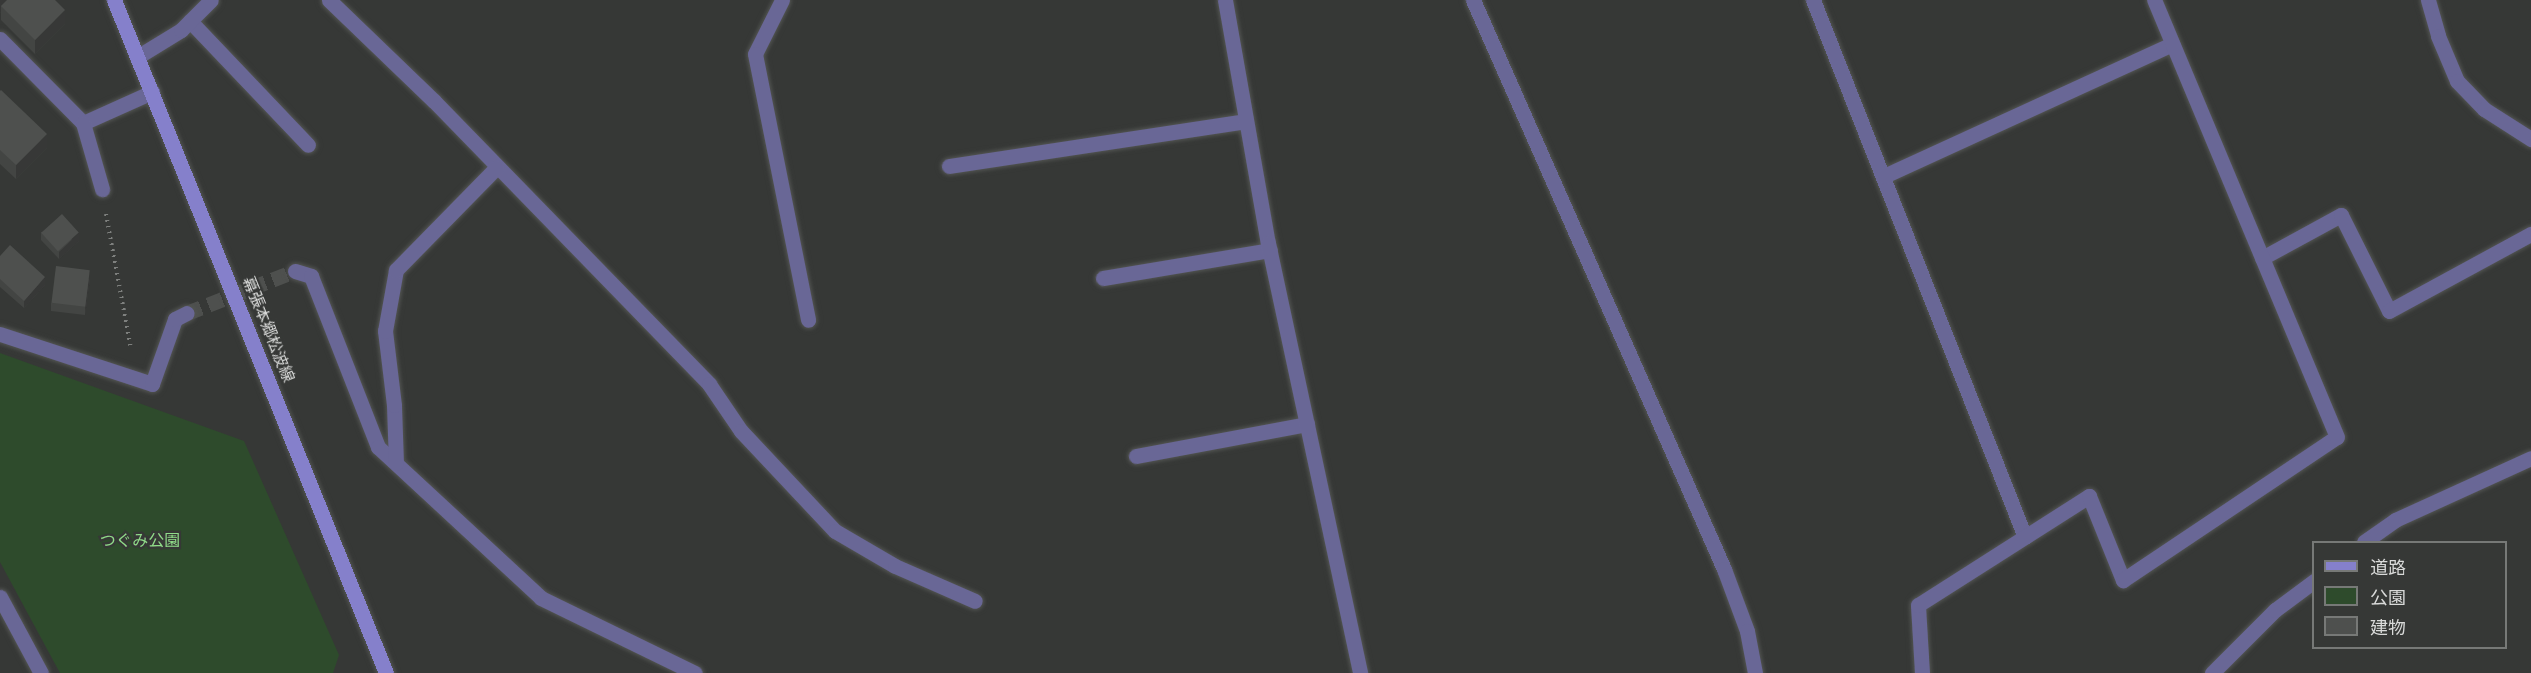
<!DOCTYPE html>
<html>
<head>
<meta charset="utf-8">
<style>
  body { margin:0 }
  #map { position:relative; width:2531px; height:673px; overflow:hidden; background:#363836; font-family:"Sofia Sans Condensed","Noto Sans JP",sans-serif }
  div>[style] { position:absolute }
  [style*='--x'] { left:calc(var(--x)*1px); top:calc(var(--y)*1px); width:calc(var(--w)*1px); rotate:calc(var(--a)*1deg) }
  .green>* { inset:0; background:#2e4b2c }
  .street-tunnel>* { height:15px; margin-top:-7.5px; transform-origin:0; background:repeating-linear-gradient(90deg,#4e504e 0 15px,transparent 0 23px) }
  .path>* { height:4px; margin-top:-2px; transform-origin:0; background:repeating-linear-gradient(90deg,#7e807e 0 1.5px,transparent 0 6px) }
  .roads { filter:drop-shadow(0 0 2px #535553) drop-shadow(0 0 2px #535553) }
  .lane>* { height:15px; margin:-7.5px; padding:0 7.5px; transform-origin:7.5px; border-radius:7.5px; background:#696796 }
  .street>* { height:15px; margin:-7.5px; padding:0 7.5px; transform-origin:7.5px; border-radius:7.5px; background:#696796 }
  .secondary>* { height:15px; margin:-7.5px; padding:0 7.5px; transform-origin:7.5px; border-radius:7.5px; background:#8580cb }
  .wall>* { inset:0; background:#434543 }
  .shaded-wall>* { inset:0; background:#373837 }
  .building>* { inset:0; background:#4e504e; transform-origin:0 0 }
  span { translate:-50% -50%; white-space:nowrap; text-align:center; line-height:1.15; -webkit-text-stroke:4.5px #363836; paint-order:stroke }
  .street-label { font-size:16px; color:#d9dad9 }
  .park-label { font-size:16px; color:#90db89 }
  .legend { position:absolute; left:2312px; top:541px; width:195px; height:108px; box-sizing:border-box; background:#363836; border:2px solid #777977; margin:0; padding:8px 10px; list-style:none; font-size:18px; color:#d9dad9 }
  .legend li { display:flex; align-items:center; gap:12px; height:30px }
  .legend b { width:30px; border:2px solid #777977 }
</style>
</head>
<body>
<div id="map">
  <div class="green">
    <i style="clip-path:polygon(0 353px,244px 441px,339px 655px,333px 673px,60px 673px,0 562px)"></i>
  </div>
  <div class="street-tunnel">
    <i style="--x:187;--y:313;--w:116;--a:-21.3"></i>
  </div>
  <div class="path">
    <i style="--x:106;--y:214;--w:137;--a:79.5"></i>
  </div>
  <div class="roads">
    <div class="lane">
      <i style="--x:949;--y:166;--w:300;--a:-8.6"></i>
      <i style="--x:1103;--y:278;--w:169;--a:-9.5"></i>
      <i style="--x:1136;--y:456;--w:174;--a:-10.6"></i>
    </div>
    <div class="street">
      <i style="--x:329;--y:0;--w:146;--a:43.9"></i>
      <i style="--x:434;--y:101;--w:395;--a:45.8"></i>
      <i style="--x:709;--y:384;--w:57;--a:55.8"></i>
      <i style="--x:741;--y:431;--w:137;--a:46.8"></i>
      <i style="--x:835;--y:531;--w:69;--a:30.3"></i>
      <i style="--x:895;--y:566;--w:87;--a:23.6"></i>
      <i style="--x:782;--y:0;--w:60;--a:116.6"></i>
      <i style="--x:755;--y:54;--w:271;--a:78.7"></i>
      <i style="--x:1225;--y:0;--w:247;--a:80"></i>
      <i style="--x:1268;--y:243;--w:440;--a:77.9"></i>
      <i style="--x:1473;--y:0;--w:622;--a:66.2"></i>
      <i style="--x:1724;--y:569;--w:66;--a:69.6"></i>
      <i style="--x:1747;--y:631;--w:43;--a:79.2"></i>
      <i style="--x:1813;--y:0;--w:577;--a:68.46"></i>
      <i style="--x:2428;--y:0;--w:37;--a:74"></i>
      <i style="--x:2438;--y:36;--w:49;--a:67.1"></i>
      <i style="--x:2457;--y:81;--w:39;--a:46"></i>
      <i style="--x:2484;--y:109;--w:56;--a:32.6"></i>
      <i style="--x:190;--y:21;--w:171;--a:46.4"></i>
      <i style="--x:0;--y:39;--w:118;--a:45.3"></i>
      <i style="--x:83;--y:123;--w:76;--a:-24.2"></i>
      <i style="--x:137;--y:57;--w:52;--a:-31.5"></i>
      <i style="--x:181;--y:30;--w:42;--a:-45"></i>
      <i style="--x:83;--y:123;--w:69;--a:73.9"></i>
      <i style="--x:1884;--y:176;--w:317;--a:-24.6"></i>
      <i style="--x:2262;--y:258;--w:90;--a:-28.6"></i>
      <i style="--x:2341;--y:215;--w:107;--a:63.4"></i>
      <i style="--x:2389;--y:311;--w:162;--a:-28.5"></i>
      <i style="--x:295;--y:271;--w:17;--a:17"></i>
      <i style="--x:311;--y:276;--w:184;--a:68.6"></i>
      <i style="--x:378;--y:447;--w:222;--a:42.8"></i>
      <i style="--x:541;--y:598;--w:171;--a:26"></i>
      <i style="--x:0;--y:334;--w:160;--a:18.2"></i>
      <i style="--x:152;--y:384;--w:69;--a:-70.5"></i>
      <i style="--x:175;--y:319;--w:13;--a:-27"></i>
      <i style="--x:396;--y:463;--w:58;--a:-92"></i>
      <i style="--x:394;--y:405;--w:75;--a:-96.9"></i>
      <i style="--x:385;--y:331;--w:62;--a:-79.8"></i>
      <i style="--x:396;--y:270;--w:144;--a:-45.6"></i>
      <i style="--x:2364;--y:542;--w:38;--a:-35"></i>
      <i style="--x:2395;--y:520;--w:149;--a:-24.5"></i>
      <i style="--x:0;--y:597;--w:86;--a:61.7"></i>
      <i style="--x:1922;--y:673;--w:68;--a:-93.4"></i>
      <i style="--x:1918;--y:605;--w:203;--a:-32.5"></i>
      <i style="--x:2089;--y:496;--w:91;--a:68"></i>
      <i style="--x:2123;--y:580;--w:257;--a:-33.8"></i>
      <i style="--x:2337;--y:437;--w:474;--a:-112.7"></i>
      <i style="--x:2212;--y:673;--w:89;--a:-45"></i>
      <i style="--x:2275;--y:610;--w:49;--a:-36.6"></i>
    </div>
    <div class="secondary">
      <i style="--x:114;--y:0;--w:726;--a:67.99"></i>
    </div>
  </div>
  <div class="wall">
    <i style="clip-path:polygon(0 0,65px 24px,35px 54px,1px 20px,1px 12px,0 13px)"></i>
    <i style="clip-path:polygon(0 91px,47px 148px,16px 179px,0 164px)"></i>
    <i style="clip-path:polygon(41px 232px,79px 241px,59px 259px,41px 240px)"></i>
    <i style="clip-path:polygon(0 256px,45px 285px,24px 308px,0 287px)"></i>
    <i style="clip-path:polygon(90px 278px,85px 315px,51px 311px,51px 303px)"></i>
  </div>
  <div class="shaded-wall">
    <i style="clip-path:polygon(0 0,14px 0,1px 6px,1px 12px,0 13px)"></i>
    <i style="clip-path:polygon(65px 10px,65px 24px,35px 54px,35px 40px)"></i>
    <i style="clip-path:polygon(47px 134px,47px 148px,16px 179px,16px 165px)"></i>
    <i style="clip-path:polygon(79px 233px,79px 241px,59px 259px,59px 252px)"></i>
    <i style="clip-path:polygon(90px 270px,90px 278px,85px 315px,85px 307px)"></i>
    <i style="clip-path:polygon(45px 277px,45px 285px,24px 308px,24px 301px)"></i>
  </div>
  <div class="building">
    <i style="clip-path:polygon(7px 0,55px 0,65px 10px,35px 40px,1px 6px)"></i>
    <i style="clip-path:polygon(1px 90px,47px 134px,16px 165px,0 150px,0 91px)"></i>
    <i style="left:62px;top:214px;width:25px;height:28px;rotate:48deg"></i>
    <i style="clip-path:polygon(10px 245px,45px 277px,24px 301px,0 279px,0 256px)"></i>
    <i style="left:56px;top:266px;width:34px;height:37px;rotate:7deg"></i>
  </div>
  <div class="street-label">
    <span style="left:267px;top:330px;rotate:68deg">幕張本郷松波線</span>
  </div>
  <div class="park-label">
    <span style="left:140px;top:542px">つぐみ公園</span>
  </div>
  <ul class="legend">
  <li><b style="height:8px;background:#8580cb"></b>道路</li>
  <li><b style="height:16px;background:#2e4b2c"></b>公園</li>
  <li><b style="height:16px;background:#4e504e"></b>建物</li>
  </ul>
</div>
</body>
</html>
